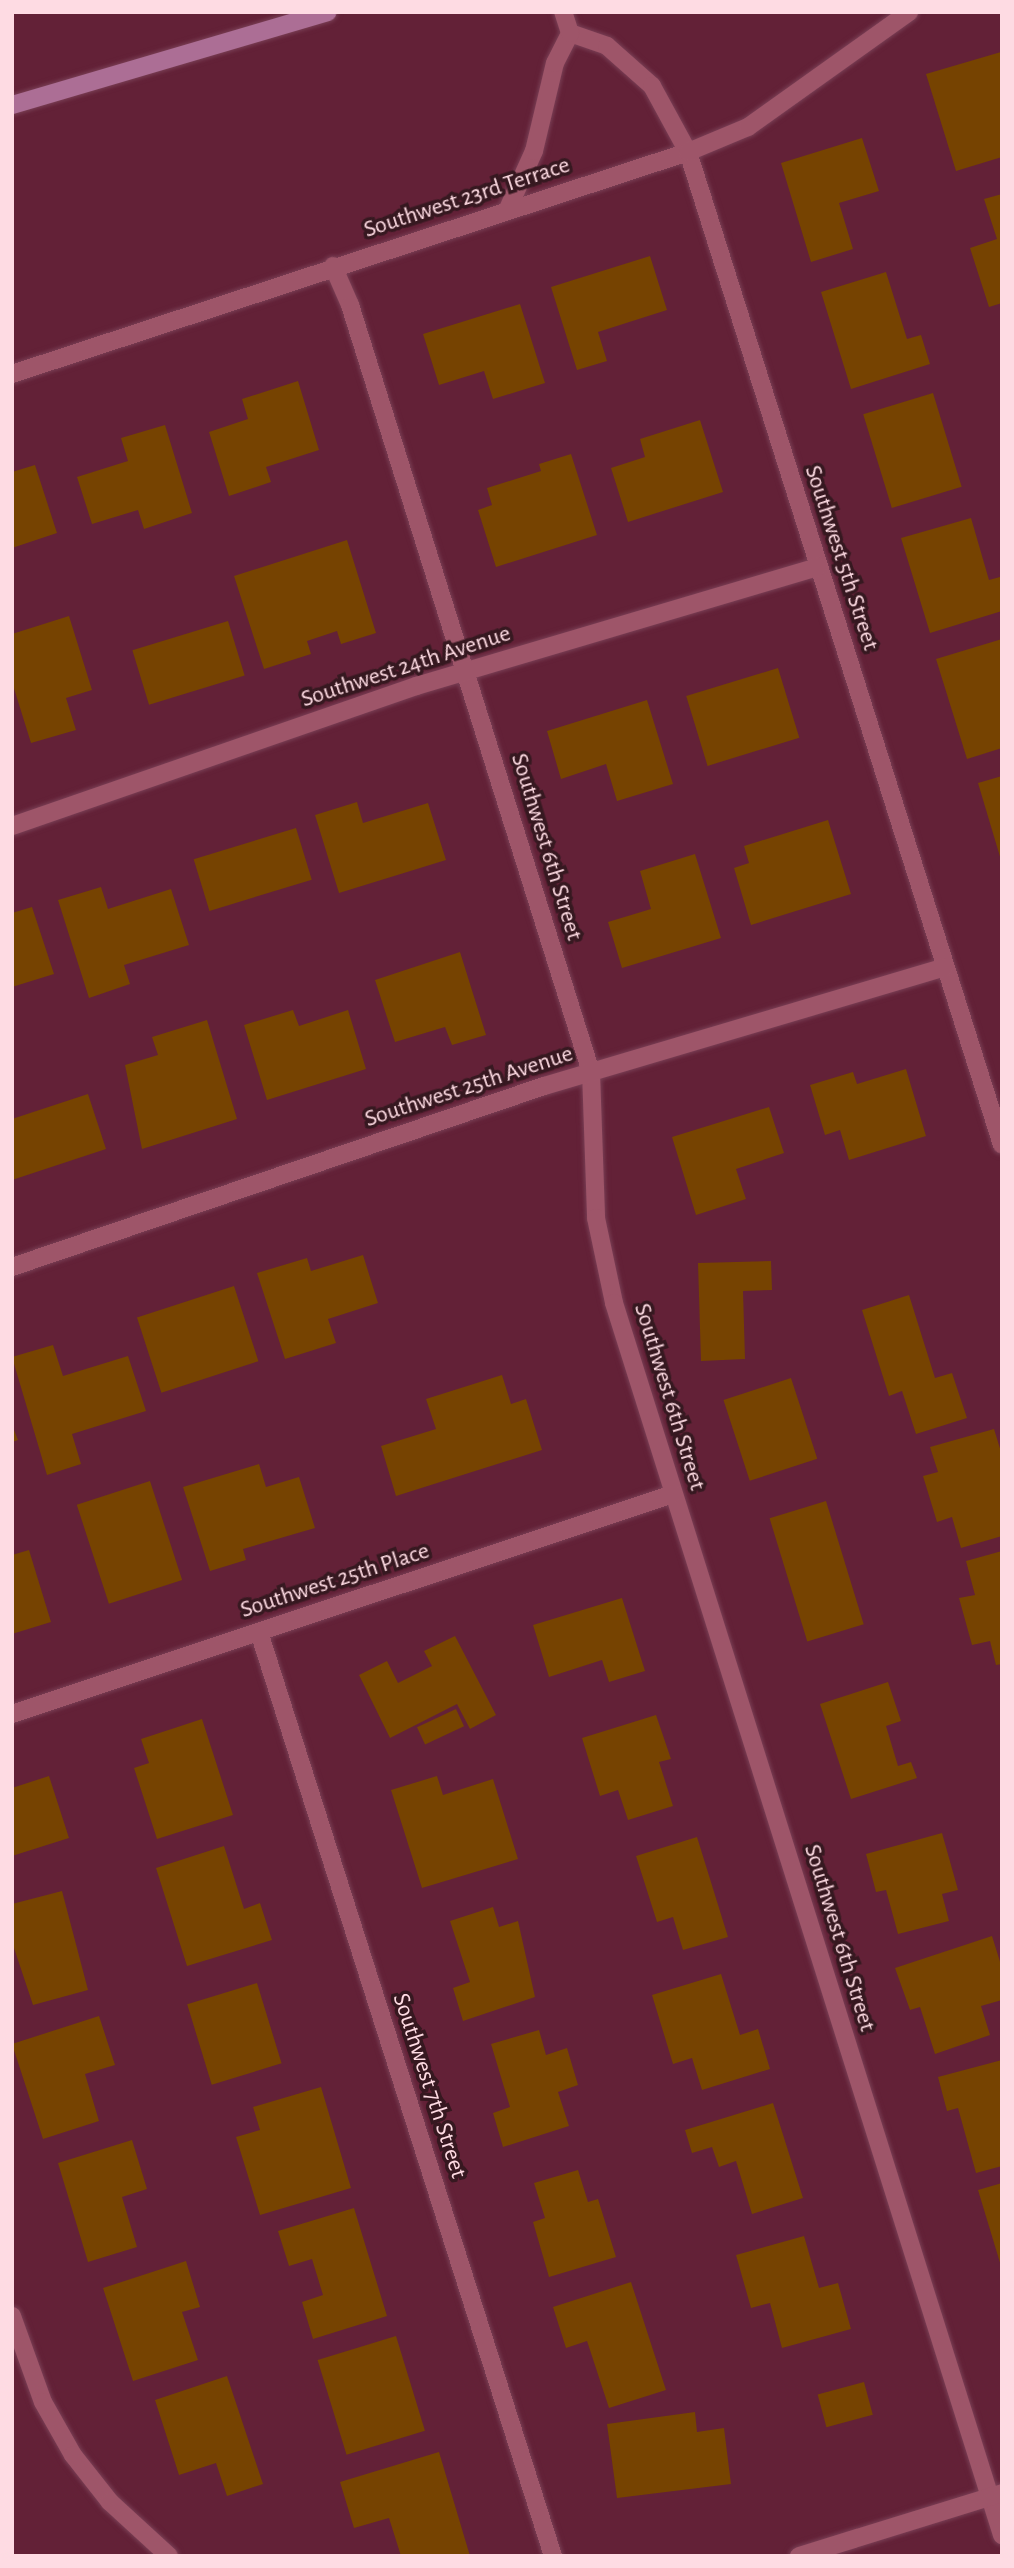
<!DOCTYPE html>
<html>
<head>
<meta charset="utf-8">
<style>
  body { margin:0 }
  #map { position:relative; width:1014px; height:2568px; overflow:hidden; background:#632137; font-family:"Alegreya Sans",sans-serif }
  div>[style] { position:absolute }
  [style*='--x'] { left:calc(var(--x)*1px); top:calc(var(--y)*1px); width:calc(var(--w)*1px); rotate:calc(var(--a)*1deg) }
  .building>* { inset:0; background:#764301; transform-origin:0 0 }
  .roads { filter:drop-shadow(0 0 2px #793f55) drop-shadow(0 0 2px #793f55) }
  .street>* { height:18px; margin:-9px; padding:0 9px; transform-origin:9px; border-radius:9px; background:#9e5569 }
  .secondary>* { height:18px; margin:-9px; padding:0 9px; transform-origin:9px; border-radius:9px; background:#ac6e95 }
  span { translate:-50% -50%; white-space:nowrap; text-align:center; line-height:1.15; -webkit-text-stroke:7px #361820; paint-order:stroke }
  .street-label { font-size:24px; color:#fedbe3 }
  .frame { position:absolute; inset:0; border:14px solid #fedbe3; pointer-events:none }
</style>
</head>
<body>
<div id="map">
  <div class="building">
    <i style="clip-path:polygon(1001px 52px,1002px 157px,956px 171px,926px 74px)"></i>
    <i style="clip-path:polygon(862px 138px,879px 191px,839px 203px,853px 249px,811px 262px,781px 163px)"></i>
    <i style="clip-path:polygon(1002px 194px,1002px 303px,989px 307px,970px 248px,997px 239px,984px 199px)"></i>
    <i style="clip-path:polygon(650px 256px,667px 310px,598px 332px,607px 361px,577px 370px,551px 287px)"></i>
    <i style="clip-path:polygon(886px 272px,907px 339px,921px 335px,930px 364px,851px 389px,821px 292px)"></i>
    <i style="clip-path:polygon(520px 304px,545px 383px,493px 399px,484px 371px,439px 385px,423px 334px)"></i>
    <i style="clip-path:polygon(298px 381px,319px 450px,266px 467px,271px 482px,229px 496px,209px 432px,248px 419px,242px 399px)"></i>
    <i style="left:933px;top:393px;width:98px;height:73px;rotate:73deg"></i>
    <i style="clip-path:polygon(700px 420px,723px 492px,628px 522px,611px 468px,645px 457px,640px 439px)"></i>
    <i style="clip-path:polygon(165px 425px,192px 513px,144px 529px,138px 510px,92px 524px,77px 477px,128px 461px,121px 438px)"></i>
    <i style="clip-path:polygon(571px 454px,597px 535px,496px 567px,478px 510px,492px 505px,487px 488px,541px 471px,539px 464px)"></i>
    <i style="clip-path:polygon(35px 465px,57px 533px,12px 548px,12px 472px)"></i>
    <i style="clip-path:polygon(971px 518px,989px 580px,1000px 577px,1002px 611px,930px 633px,901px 538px)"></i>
    <i style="clip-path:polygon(347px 540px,376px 633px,341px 644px,337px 631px,307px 641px,311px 654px,264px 669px,234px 576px)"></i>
    <i style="clip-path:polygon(69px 616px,92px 690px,66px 698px,76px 730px,31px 743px,12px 682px,12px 634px)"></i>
    <i style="left:228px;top:621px;width:57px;height:100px;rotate:73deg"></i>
    <i style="clip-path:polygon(1002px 639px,1002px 748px,967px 759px,936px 659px)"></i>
    <i style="left:778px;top:668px;width:73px;height:96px;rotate:73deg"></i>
    <i style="clip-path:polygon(647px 700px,673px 784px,617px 801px,606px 764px,561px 779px,547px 731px)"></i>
    <i style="clip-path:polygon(1002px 776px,1002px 860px,1001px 860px,978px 783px)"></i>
    <i style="clip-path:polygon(357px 802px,363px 823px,428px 803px,446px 860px,339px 893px,315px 815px)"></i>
    <i style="clip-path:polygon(828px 820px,851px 894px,751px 925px,734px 868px,749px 863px,744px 846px)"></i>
    <i style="left:296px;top:828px;width:54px;height:107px;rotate:73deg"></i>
    <i style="clip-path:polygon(695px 854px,721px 938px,622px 968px,608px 922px,651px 909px,640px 871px)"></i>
    <i style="clip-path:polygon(101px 887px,108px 909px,171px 889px,189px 945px,124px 965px,130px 984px,89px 998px,58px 900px)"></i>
    <i style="clip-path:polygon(32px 907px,54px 974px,12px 987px,12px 913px)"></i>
    <i style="clip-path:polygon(460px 952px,486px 1035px,452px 1045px,445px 1027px,395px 1042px,375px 980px)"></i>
    <i style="clip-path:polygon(293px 1010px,299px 1026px,348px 1010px,366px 1069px,267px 1100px,244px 1025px)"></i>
    <i style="clip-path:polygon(207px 1020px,237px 1119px,142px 1149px,125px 1065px,158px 1055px,152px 1037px)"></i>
    <i style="clip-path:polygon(906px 1069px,926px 1136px,849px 1160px,840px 1130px,825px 1135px,810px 1085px,853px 1072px,857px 1084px)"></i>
    <i style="clip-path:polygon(88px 1094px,106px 1149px,12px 1180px,12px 1119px)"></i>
    <i style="clip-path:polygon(769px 1107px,784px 1153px,736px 1169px,746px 1199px,696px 1215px,672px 1137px)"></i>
    <i style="clip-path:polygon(363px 1255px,378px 1303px,328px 1319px,336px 1343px,285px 1359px,257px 1273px,307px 1258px,311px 1271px)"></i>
    <i style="clip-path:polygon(771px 1261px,772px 1290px,743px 1291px,745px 1359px,701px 1361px,698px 1263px)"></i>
    <i style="left:234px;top:1286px;width:79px;height:102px;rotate:72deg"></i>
    <i style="clip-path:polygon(909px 1295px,935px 1378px,952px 1373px,967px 1418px,916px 1434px,902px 1391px,889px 1396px,862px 1310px)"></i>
    <i style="clip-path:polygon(53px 1345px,63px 1376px,128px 1356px,146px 1411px,72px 1434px,81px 1464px,47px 1475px,12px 1357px)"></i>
    <i style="clip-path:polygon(502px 1375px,511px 1404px,526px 1399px,542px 1450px,396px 1496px,381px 1446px,436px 1429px,426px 1399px)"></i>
    <i style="left:791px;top:1378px;width:85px;height:71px;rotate:72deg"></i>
    <i style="clip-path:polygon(12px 1425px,18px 1440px,12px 1442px)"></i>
    <i style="clip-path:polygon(994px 1429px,1002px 1455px,1002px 1536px,961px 1548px,952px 1517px,937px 1522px,923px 1476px,938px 1472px,930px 1447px)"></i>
    <i style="clip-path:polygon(259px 1464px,266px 1487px,299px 1477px,315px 1528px,243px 1549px,246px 1560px,210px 1571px,183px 1487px)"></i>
    <i style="left:150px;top:1481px;width:104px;height:77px;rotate:72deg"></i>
    <i style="left:826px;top:1501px;width:129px;height:59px;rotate:73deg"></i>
    <i style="clip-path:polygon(29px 1550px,51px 1622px,12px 1634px,12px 1555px)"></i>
    <i style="clip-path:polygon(1002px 1551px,1002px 1664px,996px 1665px,990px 1641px,972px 1645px,959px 1598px,975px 1595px,966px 1561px)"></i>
    <i style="clip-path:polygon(622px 1598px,645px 1671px,609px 1682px,602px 1660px,549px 1677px,533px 1625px)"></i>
    <i style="clip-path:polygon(455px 1636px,496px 1715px,470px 1729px,457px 1704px,390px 1738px,359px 1675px,387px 1661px,398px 1683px,432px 1666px,424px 1651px)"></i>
    <i style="clip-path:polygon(888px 1682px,901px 1721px,886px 1726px,898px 1766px,911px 1762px,917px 1778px,851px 1799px,820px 1704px)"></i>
    <i style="left:456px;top:1709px;width:19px;height:43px;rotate:65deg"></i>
    <i style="clip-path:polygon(656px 1715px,671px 1759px,659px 1762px,673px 1806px,628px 1820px,618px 1790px,600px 1796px,582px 1738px)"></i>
    <i style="clip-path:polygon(202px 1719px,233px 1815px,157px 1839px,134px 1768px,149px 1763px,141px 1739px)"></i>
    <i style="clip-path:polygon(49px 1776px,69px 1838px,12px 1856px,12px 1788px)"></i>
    <i style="clip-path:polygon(437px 1776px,443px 1795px,493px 1779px,518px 1859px,422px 1888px,391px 1790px)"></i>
    <i style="clip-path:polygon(942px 1833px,958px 1890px,942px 1894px,949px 1921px,898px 1934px,886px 1890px,876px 1892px,866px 1854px)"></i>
    <i style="clip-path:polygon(697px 1837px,728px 1937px,683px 1950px,673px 1917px,657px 1922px,636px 1856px)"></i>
    <i style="clip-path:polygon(224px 1846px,244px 1909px,260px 1903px,272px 1940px,187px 1966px,156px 1868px)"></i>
    <i style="clip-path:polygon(62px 1891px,88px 1990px,33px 2005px,12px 1942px,12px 1904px)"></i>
    <i style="clip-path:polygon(493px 1907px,499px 1927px,518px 1921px,535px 1997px,463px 2021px,453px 1988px,470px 1982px,450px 1921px)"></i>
    <i style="clip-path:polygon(992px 1936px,1002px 1968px,1002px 2000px,981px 2006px,990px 2035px,935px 2054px,920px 2007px,910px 2010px,895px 1968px)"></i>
    <i style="clip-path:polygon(721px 1974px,740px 2035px,758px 2029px,770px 2069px,702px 2090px,692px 2058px,673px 2064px,652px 1995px)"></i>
    <i style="left:257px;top:1983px;width:84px;height:73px;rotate:73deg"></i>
    <i style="clip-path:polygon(99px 2016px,115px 2065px,85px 2074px,99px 2121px,43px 2139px,12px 2044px)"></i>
    <i style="clip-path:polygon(539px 2030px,546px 2055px,567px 2048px,578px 2085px,558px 2092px,569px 2126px,503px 2147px,493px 2113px,510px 2107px,491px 2044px)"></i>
    <i style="clip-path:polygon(1002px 2060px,1002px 2166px,976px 2173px,958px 2108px,947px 2111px,938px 2077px)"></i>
    <i style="clip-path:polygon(321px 2087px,351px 2188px,260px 2215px,236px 2137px,260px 2130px,253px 2107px)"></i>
    <i style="clip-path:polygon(773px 2103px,803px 2198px,752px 2214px,736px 2161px,719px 2167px,712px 2147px,692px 2153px,685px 2130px)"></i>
    <i style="clip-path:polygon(132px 2140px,147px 2189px,122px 2197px,137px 2247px,88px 2262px,58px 2163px)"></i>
    <i style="clip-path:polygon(578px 2170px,588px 2202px,598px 2199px,616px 2257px,549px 2277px,533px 2222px,545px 2218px,534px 2183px)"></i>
    <i style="clip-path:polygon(1002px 2183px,1002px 2266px,1001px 2266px,978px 2190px)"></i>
    <i style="clip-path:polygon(354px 2208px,387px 2316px,313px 2339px,302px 2302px,323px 2295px,312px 2259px,289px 2266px,278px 2231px)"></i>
    <i style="clip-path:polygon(804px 2236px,819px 2288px,838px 2283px,851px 2329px,782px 2348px,770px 2303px,751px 2308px,736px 2255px)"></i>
    <i style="clip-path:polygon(186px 2261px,200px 2307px,182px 2312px,198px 2360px,133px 2381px,103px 2288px)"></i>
    <i style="clip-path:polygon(631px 2282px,666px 2390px,609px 2408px,587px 2341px,566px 2348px,553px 2307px)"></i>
    <i style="left:396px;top:2336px;width:99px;height:82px;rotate:73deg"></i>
    <i style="clip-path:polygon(227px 2376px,263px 2484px,227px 2496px,216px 2463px,179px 2475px,155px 2400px)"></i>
    <i style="left:864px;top:2382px;width:34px;height:48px;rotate:75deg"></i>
    <i style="clip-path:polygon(695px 2412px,697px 2432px,724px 2428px,731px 2484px,617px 2498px,607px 2424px)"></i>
    <i style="clip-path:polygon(439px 2452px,470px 2556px,401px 2556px,389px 2518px,354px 2528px,340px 2482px)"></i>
  </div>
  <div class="roads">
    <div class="street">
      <i style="--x:570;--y:33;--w:39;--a:19"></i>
      <i style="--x:607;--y:46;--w:60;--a:41.6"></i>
      <i style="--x:652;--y:86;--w:75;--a:61.4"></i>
      <i style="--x:688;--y:152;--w:1041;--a:72.45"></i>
      <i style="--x:507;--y:211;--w:66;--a:-65.8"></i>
      <i style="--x:534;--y:151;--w:90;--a:-76.6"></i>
      <i style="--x:555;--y:63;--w:34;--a:-63"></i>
      <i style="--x:570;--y:33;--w:22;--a:-108"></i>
      <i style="--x:333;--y:266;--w:43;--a:66.4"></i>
      <i style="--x:350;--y:305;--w:804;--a:72.56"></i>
      <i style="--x:591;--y:1072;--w:146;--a:88"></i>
      <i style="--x:596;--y:1218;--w:87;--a:78"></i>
      <i style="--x:614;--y:1303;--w:1292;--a:72.52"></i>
      <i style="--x:12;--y:374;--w:712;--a:-18.18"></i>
      <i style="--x:688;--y:152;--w:65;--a:-22.6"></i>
      <i style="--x:748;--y:127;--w:198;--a:-35.5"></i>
      <i style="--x:12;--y:826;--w:428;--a:-19.1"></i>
      <i style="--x:416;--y:686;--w:420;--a:-16.5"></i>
      <i style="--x:12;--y:1267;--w:562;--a:-18.79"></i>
      <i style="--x:544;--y:1086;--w:418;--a:-16.5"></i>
      <i style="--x:259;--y:1632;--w:970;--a:72.35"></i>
      <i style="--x:12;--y:1714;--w:697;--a:-18.41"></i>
      <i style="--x:12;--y:2316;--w:91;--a:70.2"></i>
      <i style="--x:43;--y:2402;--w:61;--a:60.5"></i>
      <i style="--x:73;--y:2455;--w:60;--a:51.8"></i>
      <i style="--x:110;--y:2502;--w:80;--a:42.5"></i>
      <i style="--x:799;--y:2556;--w:213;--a:-17.2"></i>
    </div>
    <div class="secondary">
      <i style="--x:12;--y:105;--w:329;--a:-16.4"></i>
    </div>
  </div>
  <div class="street-label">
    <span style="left:467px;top:198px;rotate:-18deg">Southwest 23rd Terrace</span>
    <span style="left:841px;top:558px;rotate:72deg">Southwest 5th Street</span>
    <span style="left:406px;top:667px;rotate:-18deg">Southwest 24th Avenue</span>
    <span style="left:546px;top:847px;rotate:73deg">Southwest 6th Street</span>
    <span style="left:469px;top:1087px;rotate:-18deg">Southwest 25th Avenue</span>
    <span style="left:669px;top:1397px;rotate:73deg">Southwest 6th Street</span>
    <span style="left:335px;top:1581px;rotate:-18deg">Southwest 25th Place</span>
    <span style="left:839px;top:1938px;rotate:73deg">Southwest 6th Street</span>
    <span style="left:429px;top:2086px;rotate:72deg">Southwest 7th Street</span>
  </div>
  <div class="frame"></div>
</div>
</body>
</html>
